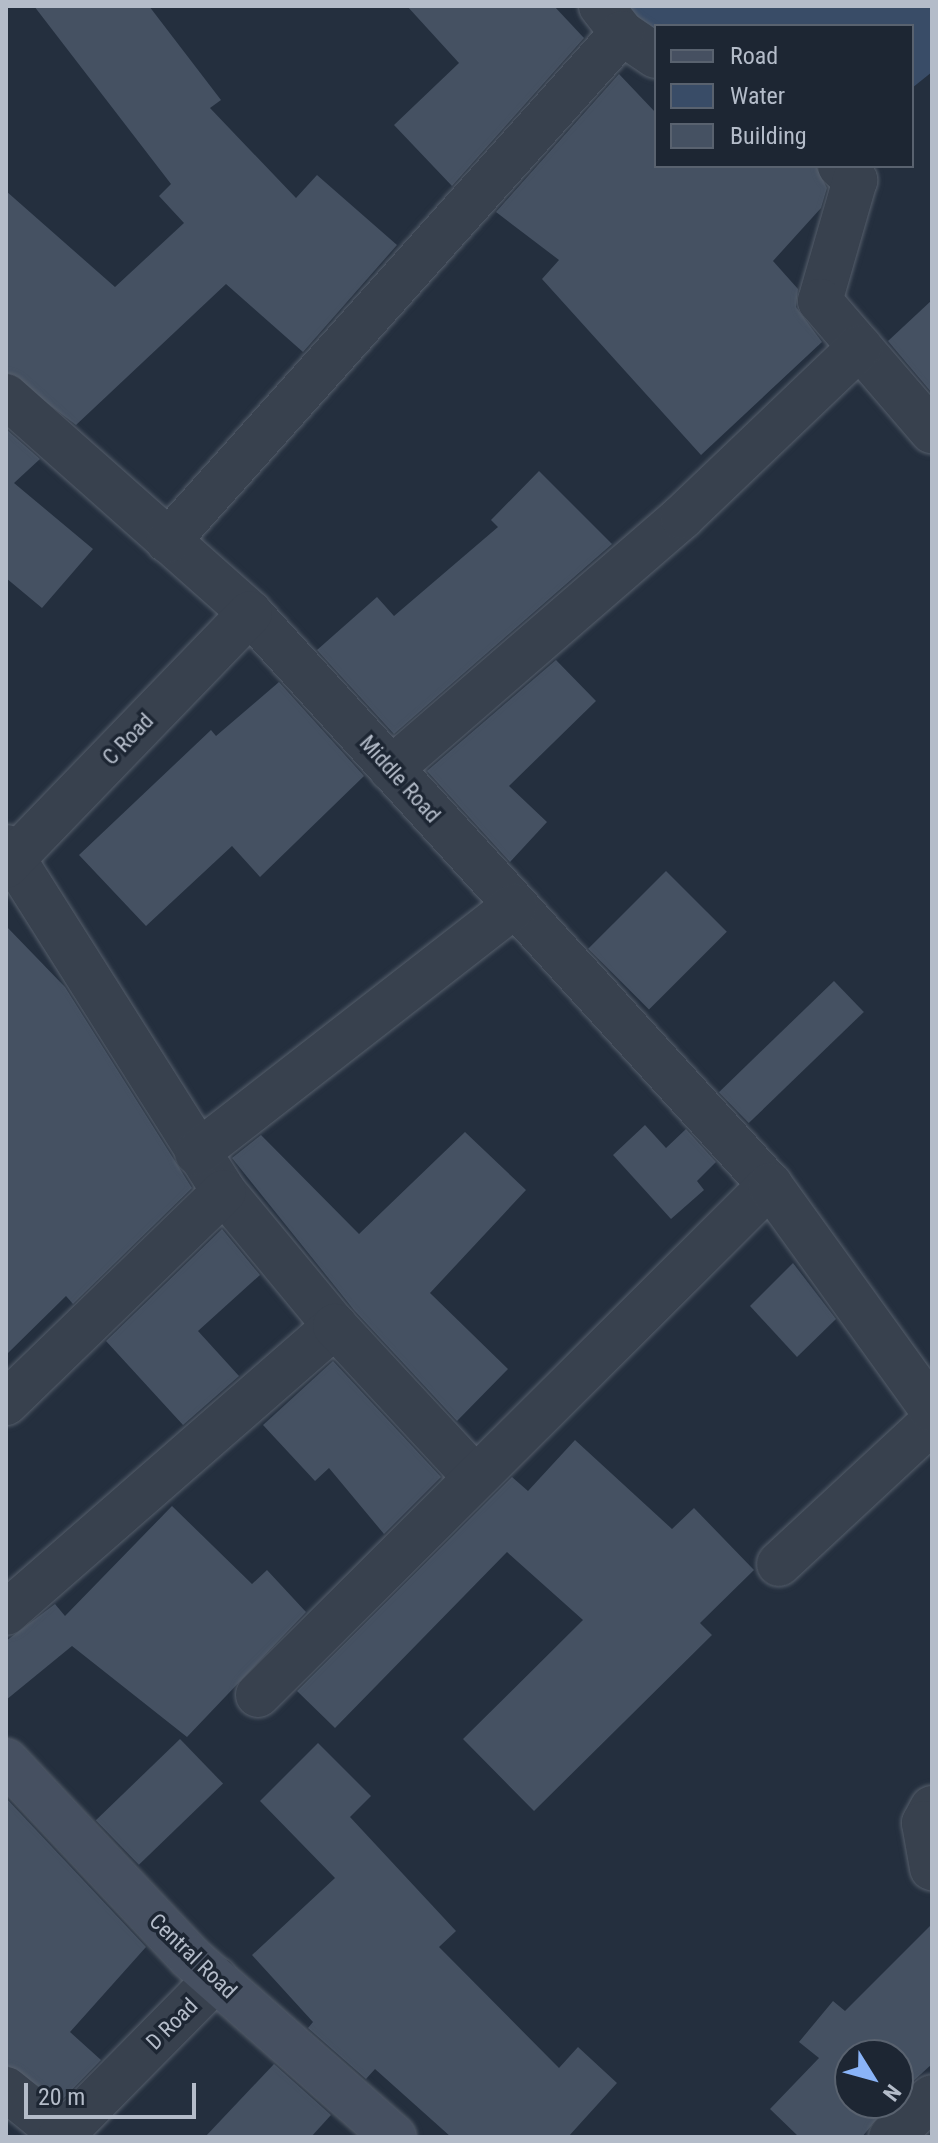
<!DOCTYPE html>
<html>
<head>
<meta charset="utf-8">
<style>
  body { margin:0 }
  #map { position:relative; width:938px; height:2143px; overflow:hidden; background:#242f3e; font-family:"Roboto Condensed",sans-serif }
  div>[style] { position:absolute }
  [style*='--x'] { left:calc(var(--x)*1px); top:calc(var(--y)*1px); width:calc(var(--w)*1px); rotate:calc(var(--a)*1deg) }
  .water>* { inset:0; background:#394c67 }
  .building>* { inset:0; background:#455162; transform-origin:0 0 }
  .roads { filter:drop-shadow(0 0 2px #565f6c) drop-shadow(0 0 2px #565f6c) }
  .street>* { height:44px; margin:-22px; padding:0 22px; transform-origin:22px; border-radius:22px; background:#38414e }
  .secondary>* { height:44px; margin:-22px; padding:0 22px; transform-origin:22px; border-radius:22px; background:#465061 }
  span { translate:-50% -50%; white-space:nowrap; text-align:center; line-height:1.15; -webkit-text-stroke:7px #1d2633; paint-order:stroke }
  .street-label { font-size:22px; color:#b4bcc9 }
  .frame { position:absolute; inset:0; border:8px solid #b4bcc9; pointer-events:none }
  .legend { position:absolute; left:654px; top:24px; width:260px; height:144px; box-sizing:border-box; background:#1d2633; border:2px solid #59626f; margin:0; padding:10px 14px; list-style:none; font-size:24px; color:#b4bcc9 }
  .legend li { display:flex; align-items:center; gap:16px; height:40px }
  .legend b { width:40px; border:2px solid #59626f }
  .north { position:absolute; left:834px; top:2039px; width:80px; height:80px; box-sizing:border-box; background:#1d2633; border:2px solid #59626f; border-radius:50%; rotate:127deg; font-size:22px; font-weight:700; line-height:32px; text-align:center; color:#b4bcc9 }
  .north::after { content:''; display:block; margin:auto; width:28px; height:36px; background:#8ab4f8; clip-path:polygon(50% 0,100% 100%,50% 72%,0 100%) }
  .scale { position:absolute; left:24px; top:2083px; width:172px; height:36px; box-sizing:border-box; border:4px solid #b4bcc9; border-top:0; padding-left:10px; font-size:24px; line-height:28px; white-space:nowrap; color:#b4bcc9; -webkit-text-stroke:6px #1d2633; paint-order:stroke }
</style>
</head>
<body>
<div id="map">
  <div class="water">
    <i style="clip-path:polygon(595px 6px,932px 6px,932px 72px,912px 88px,912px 26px,656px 26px,656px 55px)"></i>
  </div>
  <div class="building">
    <i style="clip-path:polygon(34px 6px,149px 6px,221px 100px,210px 108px,296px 198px,317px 175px,397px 245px,303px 352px,226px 284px,76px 425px,6px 372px,6px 191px,115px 287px,184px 223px,159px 196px,171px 184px)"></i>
    <i style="clip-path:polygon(407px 6px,554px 6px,584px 38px,452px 186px,394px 125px,459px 63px)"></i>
    <i style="clip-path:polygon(619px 74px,656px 113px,656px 166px,816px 166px,827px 188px,821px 208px,773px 261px,798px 289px,796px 307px,822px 342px,701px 455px,542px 279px,559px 260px,496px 212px)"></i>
    <i style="clip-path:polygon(932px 300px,932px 393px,888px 341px)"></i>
    <i style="clip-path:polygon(6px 429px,40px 459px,14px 483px,93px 549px,42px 608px,6px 578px)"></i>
    <i style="clip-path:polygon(539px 471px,612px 544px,394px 734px,317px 650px,377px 597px,394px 616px,498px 527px,491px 520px)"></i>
    <i style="clip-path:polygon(556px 660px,596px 701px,509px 786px,547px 822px,510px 862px,427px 771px)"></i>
    <i style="clip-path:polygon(279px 682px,364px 776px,260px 877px,232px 846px,146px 926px,79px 855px,211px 730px,216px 736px)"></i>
    <i style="left:666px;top:871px;width:86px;height:110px;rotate:45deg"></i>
    <i style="clip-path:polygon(6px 926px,65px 987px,192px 1188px,73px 1304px,66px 1296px,6px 1355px)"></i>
    <i style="left:834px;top:981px;width:43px;height:160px;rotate:46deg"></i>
    <i style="clip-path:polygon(645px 1125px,666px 1148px,686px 1129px,716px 1162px,697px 1181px,704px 1190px,671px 1219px,613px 1155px)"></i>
    <i style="clip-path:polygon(465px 1132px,526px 1190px,430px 1293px,508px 1369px,457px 1421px,354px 1310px,232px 1158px,261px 1135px,359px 1234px)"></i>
    <i style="clip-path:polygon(222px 1229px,260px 1275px,198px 1331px,239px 1376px,183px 1425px,106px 1341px)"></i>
    <i style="clip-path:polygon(793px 1263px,836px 1319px,797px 1357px,750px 1306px)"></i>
    <i style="clip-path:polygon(333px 1361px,441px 1477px,384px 1534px,329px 1468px,315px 1481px,263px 1425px)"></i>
    <i style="clip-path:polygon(575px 1440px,672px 1529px,694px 1508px,754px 1570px,700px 1623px,712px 1635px,534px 1811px,463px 1739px,583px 1620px,507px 1552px,335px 1728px,297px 1691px,512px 1477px,528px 1491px)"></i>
    <i style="clip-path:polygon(172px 1506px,252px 1584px,267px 1570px,306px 1612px,187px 1737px,72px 1646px,6px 1700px,6px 1641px,55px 1604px,65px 1616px)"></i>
    <i style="left:180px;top:1739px;width:62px;height:117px;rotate:46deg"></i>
    <i style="clip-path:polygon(318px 1743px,371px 1796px,350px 1817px,456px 1931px,439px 1947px,559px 2068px,578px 2047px,617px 2083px,568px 2137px,451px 2137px,375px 2069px,366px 2079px,308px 2028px,313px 2022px,252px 1955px,335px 1878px,260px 1801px)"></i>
    <i style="clip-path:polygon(6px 1798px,146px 1947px,70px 2032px,101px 2060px,61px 2101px,6px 2065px)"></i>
    <i style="clip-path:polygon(932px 1924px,932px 2064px,898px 2095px,898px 2055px,850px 2055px,850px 2103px,890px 2103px,862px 2137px,799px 2137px,770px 2109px,819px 2058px,799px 2042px,833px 2001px,845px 2011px)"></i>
    <i style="clip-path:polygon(274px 2064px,331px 2115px,311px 2137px,205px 2137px)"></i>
  </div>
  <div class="roads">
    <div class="street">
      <i style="--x:601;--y:6;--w:34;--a:52"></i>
      <i style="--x:622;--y:33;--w:41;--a:34.1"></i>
      <i style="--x:840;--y:166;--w:21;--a:43"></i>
      <i style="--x:855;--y:180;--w:126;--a:106.1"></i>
      <i style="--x:820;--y:301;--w:172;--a:49.3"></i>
      <i style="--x:6;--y:396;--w:327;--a:41.6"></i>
      <i style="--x:250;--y:613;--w:773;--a:47.73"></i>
      <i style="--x:168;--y:541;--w:681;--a:-48.21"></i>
      <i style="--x:391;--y:769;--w:385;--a:-40.9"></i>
      <i style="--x:682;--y:517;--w:246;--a:-43.7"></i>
      <i style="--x:6;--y:847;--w:408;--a:57.7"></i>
      <i style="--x:224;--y:1192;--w:174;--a:50.4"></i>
      <i style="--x:6;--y:866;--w:351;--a:-46"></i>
      <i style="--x:197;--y:1153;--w:403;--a:-37.9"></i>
      <i style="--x:6;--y:1403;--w:303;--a:-44.1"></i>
      <i style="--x:779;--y:1564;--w:209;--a:-42.9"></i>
      <i style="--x:6;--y:1613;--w:437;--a:-41.1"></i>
      <i style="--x:335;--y:1326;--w:205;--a:47.2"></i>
      <i style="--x:258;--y:1695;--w:723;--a:-44.89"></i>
      <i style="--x:770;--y:1185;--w:277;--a:54.2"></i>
      <i style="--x:932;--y:1808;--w:17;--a:118"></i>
      <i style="--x:924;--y:1823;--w:46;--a:79.9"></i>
      <i style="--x:6;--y:2089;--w:73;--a:38.9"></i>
      <i style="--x:60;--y:2137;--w:222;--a:-45.4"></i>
      <i style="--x:891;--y:2137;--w:57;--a:-44.3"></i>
    </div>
    <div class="secondary">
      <i style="--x:6;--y:1761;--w:269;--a:46.8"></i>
      <i style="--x:190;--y:1957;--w:272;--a:41.4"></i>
    </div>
  </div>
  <div class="street-label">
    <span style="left:128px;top:739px;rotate:-46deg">C Road</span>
    <span style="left:400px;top:779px;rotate:48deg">Middle Road</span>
    <span style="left:193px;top:1956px;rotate:44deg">Central Road</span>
    <span style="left:172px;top:2024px;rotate:-45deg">D Road</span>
  </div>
  <div class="frame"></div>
  <ul class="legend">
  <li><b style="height:10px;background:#465061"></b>Road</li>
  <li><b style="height:22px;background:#394c67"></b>Water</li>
  <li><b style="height:22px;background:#455162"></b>Building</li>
  </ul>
  <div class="north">N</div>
  <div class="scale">20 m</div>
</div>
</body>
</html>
